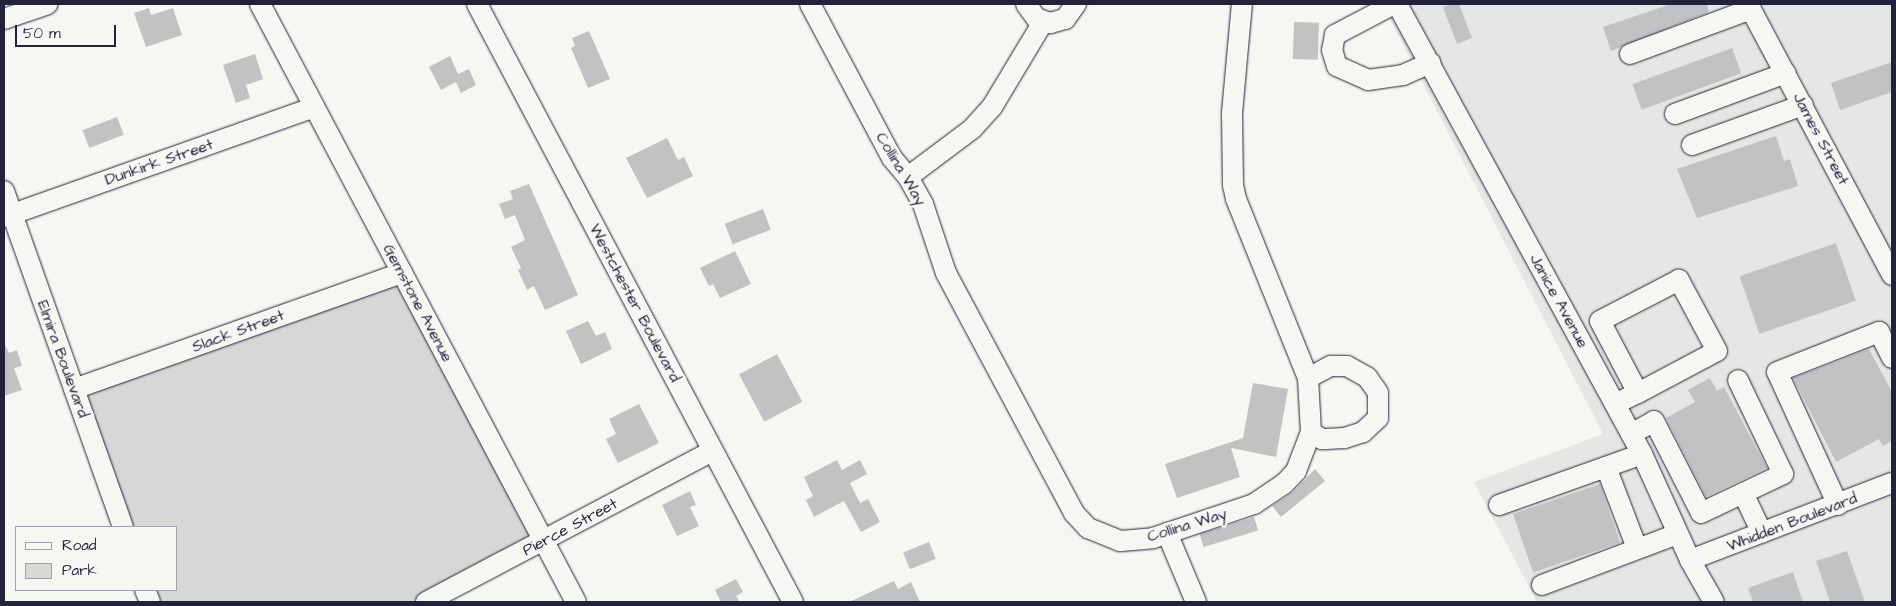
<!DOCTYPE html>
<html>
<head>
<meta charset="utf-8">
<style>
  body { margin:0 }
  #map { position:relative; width:1896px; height:606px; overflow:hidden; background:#f6f6f2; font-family:"Architects Daughter",sans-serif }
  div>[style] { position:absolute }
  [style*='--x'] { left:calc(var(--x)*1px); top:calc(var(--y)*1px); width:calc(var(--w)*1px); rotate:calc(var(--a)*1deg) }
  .built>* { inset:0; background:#e6e6e4 }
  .green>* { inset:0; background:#d7d7d7 }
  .building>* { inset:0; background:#c2c2c4; transform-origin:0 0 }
  .roads { filter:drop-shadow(0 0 1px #22223b) drop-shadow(0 0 1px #22223b) }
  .minor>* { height:20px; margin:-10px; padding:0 10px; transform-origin:10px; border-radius:10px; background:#f6f6f2 }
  span { translate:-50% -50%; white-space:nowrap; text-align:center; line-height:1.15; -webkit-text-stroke:5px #f6f6f2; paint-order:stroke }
  .street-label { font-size:16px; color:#22223b }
  .frame { position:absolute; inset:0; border:5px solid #22223b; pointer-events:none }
  .legend { position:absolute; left:15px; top:526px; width:162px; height:65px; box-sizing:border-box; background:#f6f6f2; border:1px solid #a1a1a9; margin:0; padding:6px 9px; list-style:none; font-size:15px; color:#22223b }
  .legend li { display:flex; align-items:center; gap:10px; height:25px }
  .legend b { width:25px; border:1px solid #a1a1a9 }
  .scale { position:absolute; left:15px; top:25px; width:101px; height:22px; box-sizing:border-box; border:2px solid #22223b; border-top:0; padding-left:6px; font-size:15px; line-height:18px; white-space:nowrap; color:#22223b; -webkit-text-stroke:4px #f6f6f2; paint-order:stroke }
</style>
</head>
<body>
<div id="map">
  <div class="built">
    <i style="clip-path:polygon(1382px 4px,1892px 4px,1892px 602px,1537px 602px,1474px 482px,1603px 434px)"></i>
  </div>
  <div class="green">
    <i style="clip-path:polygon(396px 284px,532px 538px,412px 602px,156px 602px,152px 590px,176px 590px,176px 527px,130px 527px,84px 395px)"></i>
  </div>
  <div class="building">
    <i style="clip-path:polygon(1451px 4px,1459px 4px,1472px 38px,1457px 44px,1443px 7px)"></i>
    <i style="clip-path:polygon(1671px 4px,1707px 4px,1709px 12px,1611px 51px,1603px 27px)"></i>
    <i style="clip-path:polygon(149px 8px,151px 15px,173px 8px,182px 35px,146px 47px,134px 13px)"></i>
    <i style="left:1294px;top:22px;width:25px;height:37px;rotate:2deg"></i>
    <i style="clip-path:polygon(589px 31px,610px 79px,588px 88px,571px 48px,575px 46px,572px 38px)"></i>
    <i style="left:1732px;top:48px;width:27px;height:106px;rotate:70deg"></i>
    <i style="clip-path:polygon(255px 54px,263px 79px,246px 85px,250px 98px,236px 103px,223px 65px)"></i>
    <i style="clip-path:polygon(450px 56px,458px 74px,469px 69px,476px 85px,461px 93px,456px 82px,441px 90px,429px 67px)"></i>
    <i style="clip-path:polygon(1892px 62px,1892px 92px,1840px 110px,1831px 83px)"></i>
    <i style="left:117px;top:117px;width:19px;height:37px;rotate:69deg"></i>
    <i style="clip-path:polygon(1776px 136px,1784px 161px,1790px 159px,1798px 186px,1697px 218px,1677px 169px)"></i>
    <i style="clip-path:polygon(667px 138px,678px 160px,684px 157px,693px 176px,647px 198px,626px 158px)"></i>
    <i style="clip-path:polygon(529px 184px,578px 295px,545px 310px,534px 286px,527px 290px,518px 270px,521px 268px,511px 247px,525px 240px,515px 215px,505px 219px,499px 204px,513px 199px,510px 191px)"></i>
    <i style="left:763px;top:209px;width:22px;height:41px;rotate:69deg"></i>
    <i style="left:1836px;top:243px;width:61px;height:102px;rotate:71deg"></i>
    <i style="clip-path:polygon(735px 251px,751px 284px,720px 298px,713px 284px,709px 286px,700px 268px)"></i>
    <i style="clip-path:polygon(588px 321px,596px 336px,605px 332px,612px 349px,581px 364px,566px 331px)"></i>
    <i style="clip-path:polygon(4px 343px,9px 353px,17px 350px,22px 366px,14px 368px,22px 390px,4px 396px)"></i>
    <i style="clip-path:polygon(1869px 349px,1892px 392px,1892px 441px,1883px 446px,1879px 439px,1836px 462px,1793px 378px)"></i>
    <i style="left:777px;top:354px;width:54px;height:43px;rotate:62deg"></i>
    <i style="clip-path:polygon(1710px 378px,1717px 391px,1724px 387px,1767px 468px,1706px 497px,1666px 418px,1695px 402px,1688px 390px)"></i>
    <i style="clip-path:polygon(1253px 383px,1288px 389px,1276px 457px,1231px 448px,1240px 477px,1177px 498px,1165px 464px,1243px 438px)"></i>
    <i style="clip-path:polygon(639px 404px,659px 443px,618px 463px,606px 439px,616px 434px,609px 419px)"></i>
    <i style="clip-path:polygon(837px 460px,842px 470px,860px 460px,867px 474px,850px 483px,860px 503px,868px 499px,880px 522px,861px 532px,844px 501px,814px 517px,806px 500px,813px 496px,804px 477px)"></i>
    <i style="clip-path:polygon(1315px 469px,1325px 481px,1281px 517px,1272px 506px,1293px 492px)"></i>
    <i style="left:1600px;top:484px;width:62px;height:92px;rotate:71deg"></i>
    <i style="clip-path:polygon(690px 491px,696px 505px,690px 507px,699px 526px,677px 536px,662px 505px)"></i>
    <i style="left:1254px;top:517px;width:14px;height:57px;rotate:73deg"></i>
    <i style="left:929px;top:542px;width:18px;height:28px;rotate:68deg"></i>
    <i style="clip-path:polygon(1847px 551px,1865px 602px,1830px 602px,1816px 561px)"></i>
    <i style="clip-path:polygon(1793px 572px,1803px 602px,1753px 602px,1748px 588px)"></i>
    <i style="clip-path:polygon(736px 579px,743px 592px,736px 596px,740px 602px,721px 602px,715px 590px)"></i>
    <i style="clip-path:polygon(894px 581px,898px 589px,911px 582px,920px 602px,849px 602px)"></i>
  </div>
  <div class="roads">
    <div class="minor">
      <i style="--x:260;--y:4;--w:676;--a:62.15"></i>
      <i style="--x:477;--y:4;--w:676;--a:62.15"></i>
      <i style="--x:810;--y:4;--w:174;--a:62"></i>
      <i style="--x:892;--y:158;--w:25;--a:50"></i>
      <i style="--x:908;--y:177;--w:31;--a:61"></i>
      <i style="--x:923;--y:204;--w:73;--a:71.6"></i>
      <i style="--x:946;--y:273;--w:272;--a:61.9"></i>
      <i style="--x:1074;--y:513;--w:21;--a:47"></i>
      <i style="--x:1088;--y:528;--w:35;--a:22"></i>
      <i style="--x:1121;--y:541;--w:32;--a:-5"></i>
      <i style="--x:1153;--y:538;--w:107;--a:-18.6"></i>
      <i style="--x:1254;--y:504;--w:36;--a:-34"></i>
      <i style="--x:1284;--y:484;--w:18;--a:-47"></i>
      <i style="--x:1296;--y:471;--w:42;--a:-69"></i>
      <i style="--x:1311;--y:432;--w:54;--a:-93.2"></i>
      <i style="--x:1308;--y:378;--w:193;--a:-111.9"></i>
      <i style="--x:1236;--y:199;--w:14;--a:-102"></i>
      <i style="--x:1233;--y:185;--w:72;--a:-90.8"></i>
      <i style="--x:1232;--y:113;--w:109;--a:-84.8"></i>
      <i style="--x:1026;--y:4;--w:17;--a:54"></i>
      <i style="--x:1036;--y:18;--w:15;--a:20"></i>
      <i style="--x:1050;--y:23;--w:16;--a:-15"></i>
      <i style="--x:1065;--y:19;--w:19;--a:-54"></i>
      <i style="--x:1394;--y:4;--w:67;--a:152.3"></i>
      <i style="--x:1335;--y:35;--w:15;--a:101"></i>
      <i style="--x:1332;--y:50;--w:17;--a:73"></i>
      <i style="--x:1337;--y:66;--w:34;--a:24"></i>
      <i style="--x:1368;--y:80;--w:35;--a:-8"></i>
      <i style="--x:1403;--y:75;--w:30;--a:-24"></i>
      <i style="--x:1397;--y:4;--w:512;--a:61.43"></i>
      <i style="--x:1642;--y:454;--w:116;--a:65.6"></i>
      <i style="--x:1690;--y:560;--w:48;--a:60.3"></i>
      <i style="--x:1748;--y:4;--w:307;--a:62"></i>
      <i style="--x:4;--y:19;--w:46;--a:-18.8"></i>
      <i style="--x:1630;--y:54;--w:129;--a:-20.4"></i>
      <i style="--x:1675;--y:114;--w:118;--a:-20.3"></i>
      <i style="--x:1692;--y:145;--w:118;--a:-19.8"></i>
      <i style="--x:908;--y:177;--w:80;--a:-36.9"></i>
      <i style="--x:972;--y:129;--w:30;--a:-48"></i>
      <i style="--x:992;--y:107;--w:99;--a:-59"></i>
      <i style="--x:4;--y:191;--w:356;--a:70.5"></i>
      <i style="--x:4;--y:217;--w:329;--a:-19.5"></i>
      <i style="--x:1308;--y:378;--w:26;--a:-28"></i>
      <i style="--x:1331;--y:366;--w:16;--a:0"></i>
      <i style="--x:1347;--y:366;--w:23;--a:29"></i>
      <i style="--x:1367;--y:377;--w:19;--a:55"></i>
      <i style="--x:1378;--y:393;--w:25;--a:90"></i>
      <i style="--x:1378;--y:418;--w:21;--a:137"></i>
      <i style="--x:1363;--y:432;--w:20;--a:162"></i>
      <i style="--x:1344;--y:438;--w:22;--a:177"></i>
      <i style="--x:1322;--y:439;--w:13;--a:-148"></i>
      <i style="--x:74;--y:389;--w:348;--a:-19.5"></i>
      <i style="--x:1615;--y:404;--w:25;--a:-26"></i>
      <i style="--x:1638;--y:393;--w:89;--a:-28"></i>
      <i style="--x:1717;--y:351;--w:81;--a:-118.2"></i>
      <i style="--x:1679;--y:280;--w:89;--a:152.6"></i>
      <i style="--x:1600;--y:321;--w:81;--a:62.2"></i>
      <i style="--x:1631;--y:434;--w:26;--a:-29"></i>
      <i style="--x:1654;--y:421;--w:103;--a:62.9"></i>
      <i style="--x:1701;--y:513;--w:91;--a:-25.4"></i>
      <i style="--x:1783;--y:474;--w:104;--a:-115.6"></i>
      <i style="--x:1606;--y:467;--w:87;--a:69.1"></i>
      <i style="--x:1743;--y:493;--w:44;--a:64.6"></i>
      <i style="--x:1499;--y:505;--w:152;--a:-19.6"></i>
      <i style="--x:1838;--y:505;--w:146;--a:-114.6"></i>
      <i style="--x:1777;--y:372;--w:110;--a:-21.4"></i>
      <i style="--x:1879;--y:332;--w:29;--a:63"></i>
      <i style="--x:1167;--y:533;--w:75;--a:67.2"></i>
      <i style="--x:1690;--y:560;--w:216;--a:-20.9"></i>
      <i style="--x:1542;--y:585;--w:145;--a:-20.6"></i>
      <i style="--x:145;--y:590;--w:13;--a:67"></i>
      <i style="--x:426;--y:602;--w:324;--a:-27.8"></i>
    </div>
  </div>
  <div class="street-label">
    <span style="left:1821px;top:139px;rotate:62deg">James Street</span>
    <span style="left:159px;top:162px;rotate:-19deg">Dunkirk Street</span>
    <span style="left:901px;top:169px;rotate:59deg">Collina Way</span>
    <span style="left:1559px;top:301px;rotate:61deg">Janice Avenue</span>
    <span style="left:418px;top:303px;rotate:62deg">Gemstone Avenue</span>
    <span style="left:635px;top:303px;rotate:62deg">Westchester Boulevard</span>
    <span style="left:238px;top:331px;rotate:-20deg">Slack Street</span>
    <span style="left:63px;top:359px;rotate:70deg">Elmira Boulevard</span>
    <span style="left:1792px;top:522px;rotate:-21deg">Whidden Boulevard</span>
    <span style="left:1187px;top:525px;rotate:-17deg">Collina Way</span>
    <span style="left:570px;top:527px;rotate:-28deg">Pierce Street</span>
  </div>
  <div class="frame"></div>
  <ul class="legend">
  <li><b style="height:6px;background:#f6f6f2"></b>Road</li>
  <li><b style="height:14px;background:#d7d7d7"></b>Park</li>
  </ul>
  <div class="scale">50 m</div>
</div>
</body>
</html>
